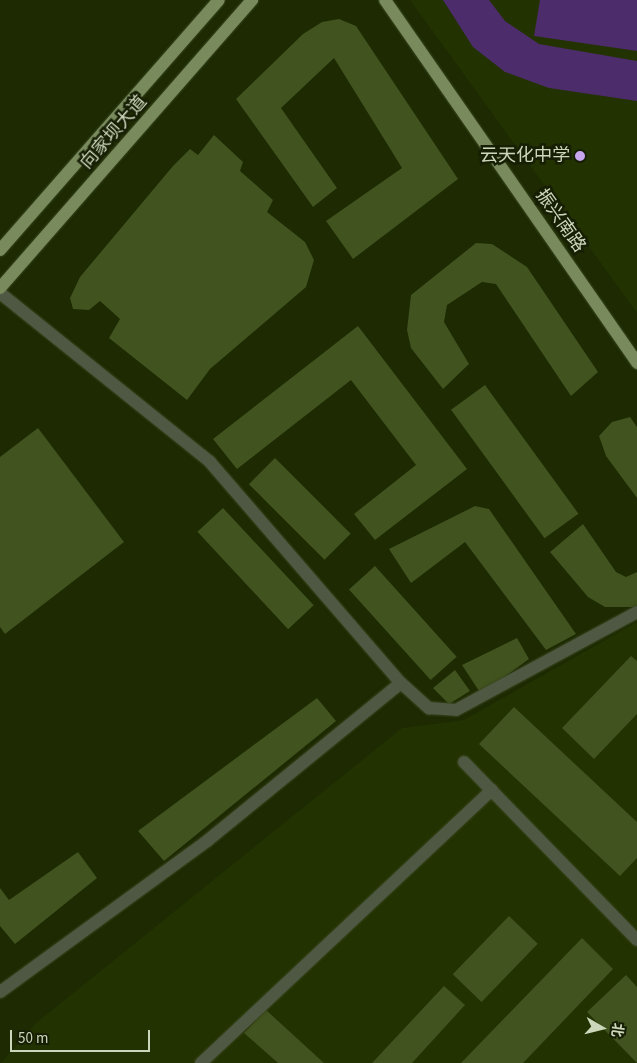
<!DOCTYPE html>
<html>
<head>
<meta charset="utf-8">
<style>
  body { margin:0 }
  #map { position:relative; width:637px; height:1063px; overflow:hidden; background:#1d2a02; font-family:"Source Sans 3","Noto Sans SC",sans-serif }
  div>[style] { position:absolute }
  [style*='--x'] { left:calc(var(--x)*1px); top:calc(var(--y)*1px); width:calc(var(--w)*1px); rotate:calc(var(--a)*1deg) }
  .built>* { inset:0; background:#233201 }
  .green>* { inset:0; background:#4c2c6a }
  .building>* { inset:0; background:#41531e; transform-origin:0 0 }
  .roads { filter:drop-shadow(0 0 1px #39461f) drop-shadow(0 0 1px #39461f) }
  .minor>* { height:12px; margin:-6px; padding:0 6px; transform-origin:6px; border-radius:6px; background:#4f5842 }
  .major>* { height:12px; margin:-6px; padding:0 6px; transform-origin:6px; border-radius:6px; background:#798b5d }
  .dots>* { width:14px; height:14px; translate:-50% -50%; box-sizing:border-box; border:2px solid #161f04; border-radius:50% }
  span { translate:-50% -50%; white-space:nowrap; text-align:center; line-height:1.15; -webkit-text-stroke:5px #161f04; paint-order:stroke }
  .street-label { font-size:18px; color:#cbd6ba }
  .poi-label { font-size:18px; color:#cbd6ba }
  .right { translate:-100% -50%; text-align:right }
  .north { position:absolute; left:577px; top:1003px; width:50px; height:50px; -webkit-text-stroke:4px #161f04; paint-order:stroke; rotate:98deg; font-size:14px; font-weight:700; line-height:20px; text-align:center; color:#cbd6ba }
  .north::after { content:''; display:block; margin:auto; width:18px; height:22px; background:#cbd6ba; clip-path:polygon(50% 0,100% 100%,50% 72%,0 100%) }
  .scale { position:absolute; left:10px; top:1030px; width:140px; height:22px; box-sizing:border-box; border:2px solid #cbd6ba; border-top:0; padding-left:6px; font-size:15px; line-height:18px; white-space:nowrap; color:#cbd6ba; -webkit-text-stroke:4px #161f04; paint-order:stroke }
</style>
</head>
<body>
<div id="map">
  <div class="built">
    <i style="clip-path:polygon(410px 0,637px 0,637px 313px)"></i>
    <i style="clip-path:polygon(637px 622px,637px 1063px,1px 1063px,36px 1023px,402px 728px,464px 720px)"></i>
  </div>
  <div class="green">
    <i style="clip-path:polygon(443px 0,489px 0,505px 21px,539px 44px,637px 61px,637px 101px,549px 88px,505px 72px,473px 47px)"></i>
    <i style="clip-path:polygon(540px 0,637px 0,637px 51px,534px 36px)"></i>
  </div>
  <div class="building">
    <i style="clip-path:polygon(339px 19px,356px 26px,458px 179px,353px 259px,326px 221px,402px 168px,334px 58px,281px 108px,337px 188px,313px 207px,236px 99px,303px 34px,322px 22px)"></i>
    <i style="clip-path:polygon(214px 135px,243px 162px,240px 171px,273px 200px,267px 212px,305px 242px,314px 260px,306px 287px,210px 369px,187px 400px,109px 338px,120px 319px,100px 301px,89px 310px,73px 309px,70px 298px,80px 277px,173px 166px,190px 149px,198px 155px)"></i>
    <i style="clip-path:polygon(476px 243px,492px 244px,527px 267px,598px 372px,571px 396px,496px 284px,482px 282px,447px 305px,444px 322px,469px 364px,443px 389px,411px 348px,407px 330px,411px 295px)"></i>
    <i style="clip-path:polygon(358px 326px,467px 469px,375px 540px,354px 514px,416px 465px,351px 380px,237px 469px,213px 439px)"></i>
    <i style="left:485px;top:385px;width:159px;height:42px;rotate:54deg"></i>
    <i style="clip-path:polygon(630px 417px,637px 427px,637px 498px,606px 456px,599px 436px,612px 422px)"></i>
    <i style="clip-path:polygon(38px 428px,124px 542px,5px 634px,0 627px,0 457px)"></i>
    <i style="left:275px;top:458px;width:107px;height:37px;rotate:45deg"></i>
    <i style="clip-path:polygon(475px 506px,489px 509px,576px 634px,546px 650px,465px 542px,411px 583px,389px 549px)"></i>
    <i style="left:223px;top:508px;width:133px;height:35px;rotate:47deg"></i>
    <i style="clip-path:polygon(583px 524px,616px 572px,626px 577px,637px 572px,637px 607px,605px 607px,588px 597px,550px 552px)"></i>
    <i style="left:375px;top:566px;width:122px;height:35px;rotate:48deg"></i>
    <i style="clip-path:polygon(517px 638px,529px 659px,481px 694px,462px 665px)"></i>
    <i style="clip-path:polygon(631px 656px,637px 661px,637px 714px,594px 759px,562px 728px)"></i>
    <i style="clip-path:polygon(455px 670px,470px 691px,449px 704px,433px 688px)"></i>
    <i style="clip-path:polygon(317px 698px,336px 721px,164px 861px,138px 831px)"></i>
    <i style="clip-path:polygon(514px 707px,637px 822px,637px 858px,620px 876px,479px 744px)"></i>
    <i style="clip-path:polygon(78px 852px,97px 878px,15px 944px,0 926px,0 888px,9px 900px)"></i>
    <i style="left:509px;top:916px;width:40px;height:81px;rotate:44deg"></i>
    <i style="clip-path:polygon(582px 938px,613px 969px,523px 1063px,461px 1063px)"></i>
    <i style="clip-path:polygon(626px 975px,637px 987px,637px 1063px,587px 1012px)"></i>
    <i style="clip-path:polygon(444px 986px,465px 1005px,412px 1063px,372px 1063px)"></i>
    <i style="clip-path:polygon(266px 1010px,324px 1063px,278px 1063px,244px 1033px)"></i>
  </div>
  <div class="roads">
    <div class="minor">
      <i style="--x:0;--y:293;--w:270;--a:38.8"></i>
      <i style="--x:210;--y:462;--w:292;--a:49.2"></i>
      <i style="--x:401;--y:683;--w:38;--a:42"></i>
      <i style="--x:429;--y:708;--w:27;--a:4"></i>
      <i style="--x:456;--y:710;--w:206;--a:-28.4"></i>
      <i style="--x:464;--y:762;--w:248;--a:45.8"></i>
      <i style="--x:0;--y:992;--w:256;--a:-36.1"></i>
      <i style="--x:207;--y:841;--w:250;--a:-39.2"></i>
      <i style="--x:201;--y:1063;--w:399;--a:-43.2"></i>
    </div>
    <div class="major">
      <i style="--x:385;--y:0;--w:442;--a:55.2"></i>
      <i style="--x:0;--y:250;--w:332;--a:-48.8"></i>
      <i style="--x:0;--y:288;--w:383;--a:-48.8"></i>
    </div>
  </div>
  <div class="dots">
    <i style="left:580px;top:156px;background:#c8a6ef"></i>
  </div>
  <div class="street-label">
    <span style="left:114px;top:133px;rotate:-49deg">向家坝大道</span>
    <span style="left:560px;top:221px;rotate:55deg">振兴南路</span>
  </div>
  <div class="poi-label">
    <span class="right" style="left:570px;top:156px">云天化中学</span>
  </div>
  <div class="north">北</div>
  <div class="scale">50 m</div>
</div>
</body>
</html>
